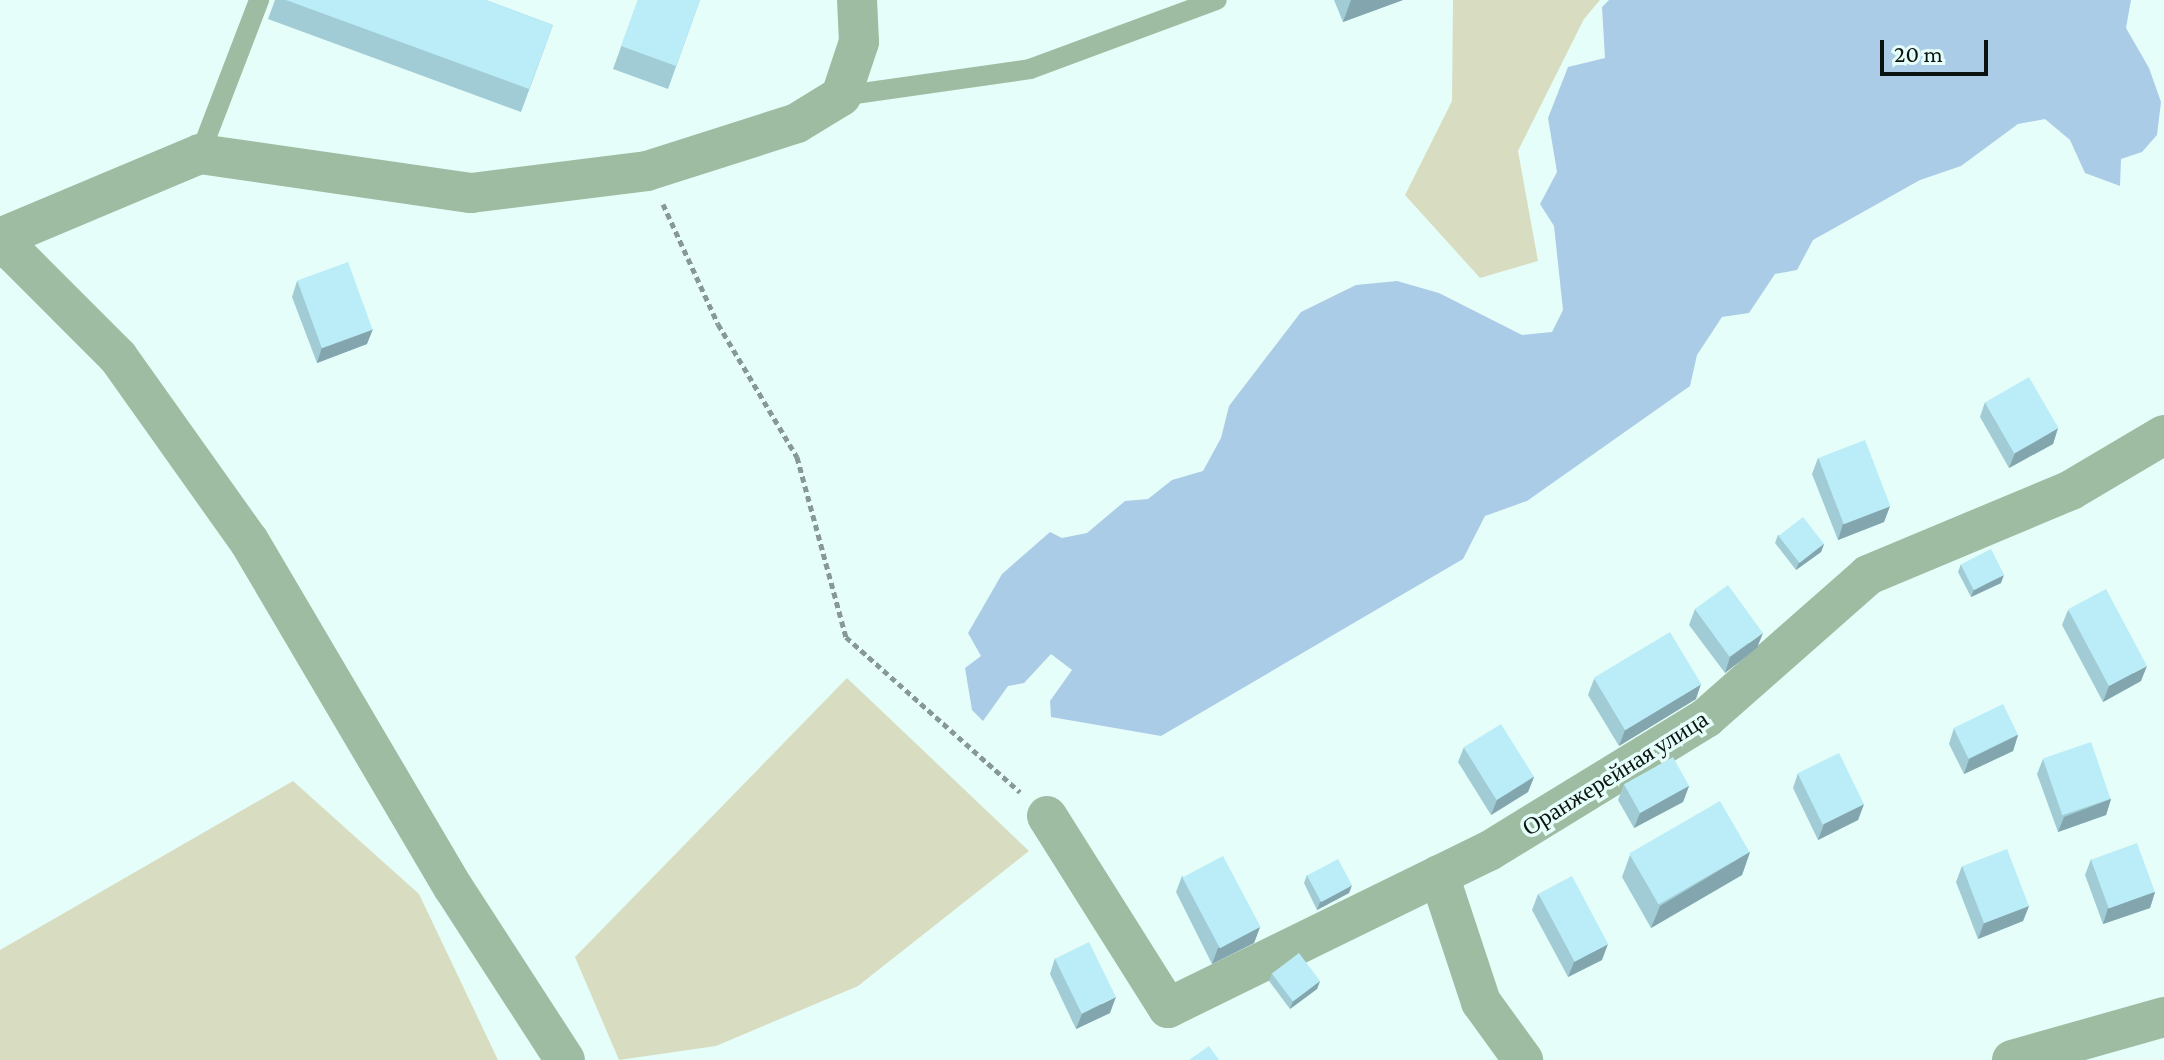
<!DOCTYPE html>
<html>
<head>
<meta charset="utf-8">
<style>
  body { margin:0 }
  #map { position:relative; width:2164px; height:1060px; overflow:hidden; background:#e6fef9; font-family:"Crimson Pro",serif }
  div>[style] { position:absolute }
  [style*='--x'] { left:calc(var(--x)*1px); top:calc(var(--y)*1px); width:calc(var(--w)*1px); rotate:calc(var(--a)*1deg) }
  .green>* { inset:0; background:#d8ddc2 }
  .water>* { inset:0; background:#abcce7 }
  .path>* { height:5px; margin-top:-2.5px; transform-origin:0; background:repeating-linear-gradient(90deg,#889995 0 6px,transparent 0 10px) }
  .service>* { height:20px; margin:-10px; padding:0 10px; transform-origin:10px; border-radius:10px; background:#9dbca1 }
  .minor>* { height:40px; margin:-20px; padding:0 20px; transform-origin:20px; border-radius:20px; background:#9dbca1 }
  .wall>* { inset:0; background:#a1ccd5 }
  .shaded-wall>* { inset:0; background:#83a6ae }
  .building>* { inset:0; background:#bbedf8; transform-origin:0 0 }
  span { translate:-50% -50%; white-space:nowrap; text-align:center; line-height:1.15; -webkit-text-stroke:7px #e6fef9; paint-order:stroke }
  .street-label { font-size:24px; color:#0b1311 }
  .scale { position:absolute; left:1880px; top:40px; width:108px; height:36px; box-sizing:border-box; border:4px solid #0b1311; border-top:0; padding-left:10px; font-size:24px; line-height:28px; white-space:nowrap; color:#0b1311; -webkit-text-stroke:6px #e6fef9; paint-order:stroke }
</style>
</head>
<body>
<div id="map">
  <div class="green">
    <i style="clip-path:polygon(1453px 0,1600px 0,1584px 19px,1518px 151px,1538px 261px,1480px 278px,1405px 195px,1452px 101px)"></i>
    <i style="clip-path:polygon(847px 678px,1029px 851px,858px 986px,716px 1046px,619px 1060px,575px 957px)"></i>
    <i style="clip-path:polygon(293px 781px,419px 894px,498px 1060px,0 1060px,0 950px)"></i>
  </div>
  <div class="water">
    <i style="clip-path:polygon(1609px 0,2131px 0,2126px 28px,2149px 68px,2161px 102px,2157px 135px,2142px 152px,2121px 159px,2120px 186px,2085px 173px,2070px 140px,2045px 119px,2018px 124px,1961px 166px,1920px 180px,1813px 240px,1797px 270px,1775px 274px,1749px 313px,1722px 317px,1697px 355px,1690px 386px,1527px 501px,1485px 516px,1463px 559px,1161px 736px,1051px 717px,1050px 701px,1072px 670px,1051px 654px,1024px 683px,1008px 686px,983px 721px,972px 710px,965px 668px,981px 656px,968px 633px,1002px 574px,1050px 532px,1062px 538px,1087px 533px,1125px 501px,1148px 499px,1172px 480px,1203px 471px,1221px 438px,1229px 406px,1301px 312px,1356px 285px,1397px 281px,1439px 293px,1522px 335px,1552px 332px,1563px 310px,1554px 226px,1540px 204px,1557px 172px,1548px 118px,1568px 67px,1605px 58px,1602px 7px)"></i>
  </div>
  <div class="path">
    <i style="--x:663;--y:204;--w:132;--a:65.4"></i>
    <i style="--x:718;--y:324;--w:155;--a:59.3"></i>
    <i style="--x:797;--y:457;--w:187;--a:74.8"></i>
    <i style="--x:846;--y:637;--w:233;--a:41.7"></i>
  </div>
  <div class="service">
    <i style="--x:841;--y:96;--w:191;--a:-8.1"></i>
    <i style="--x:1030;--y:69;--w:199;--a:-20.3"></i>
    <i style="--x:200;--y:154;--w:165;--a:-69"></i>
  </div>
  <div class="minor">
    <i style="--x:0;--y:238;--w:217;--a:-22.8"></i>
    <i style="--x:200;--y:154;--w:274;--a:8.2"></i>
    <i style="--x:471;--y:193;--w:177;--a:-7.1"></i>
    <i style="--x:647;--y:171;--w:157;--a:-17.7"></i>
    <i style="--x:797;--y:123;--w:52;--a:-31.5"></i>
    <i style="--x:841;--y:96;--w:57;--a:-71.6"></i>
    <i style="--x:859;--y:42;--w:42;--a:-92.7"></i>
    <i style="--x:0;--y:239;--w:167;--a:45"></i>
    <i style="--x:118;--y:357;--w:226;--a:54.6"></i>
    <i style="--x:249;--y:541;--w:402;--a:59.5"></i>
    <i style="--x:453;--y:887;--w:206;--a:57.1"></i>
    <i style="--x:1047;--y:816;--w:227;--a:57.8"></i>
    <i style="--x:1168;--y:1008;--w:357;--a:-26.1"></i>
    <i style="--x:1489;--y:851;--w:255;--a:-31.5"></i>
    <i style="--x:1706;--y:718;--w:216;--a:-41.4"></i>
    <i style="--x:1868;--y:575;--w:220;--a:-22.7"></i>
    <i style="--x:2071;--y:490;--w:108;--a:-30.6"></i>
    <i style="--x:1439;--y:875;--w:134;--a:71.7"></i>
    <i style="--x:1481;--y:1002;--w:72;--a:54.1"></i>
    <i style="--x:2012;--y:1060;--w:158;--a:-15.8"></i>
  </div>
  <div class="wall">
    <i style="clip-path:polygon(275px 0,486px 0,553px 25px,521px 112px,268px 19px)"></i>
    <i style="clip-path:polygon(638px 0,700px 0,668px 89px,613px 69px)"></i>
    <i style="clip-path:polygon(1334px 0,1403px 0,1343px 22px)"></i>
    <i style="clip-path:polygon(297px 281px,367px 344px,317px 363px,292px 297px)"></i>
    <i style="clip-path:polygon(1985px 402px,2058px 428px,2053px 444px,2009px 468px,1980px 417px)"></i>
    <i style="clip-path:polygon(1818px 458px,1890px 506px,1884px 522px,1838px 540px,1812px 474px)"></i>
    <i style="clip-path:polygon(1778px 535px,1824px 544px,1821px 552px,1796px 570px,1775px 543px)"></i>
    <i style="clip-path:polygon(1961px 564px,2001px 583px,1971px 597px,1958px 572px)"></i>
    <i style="clip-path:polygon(1695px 609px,1757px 648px,1725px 673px,1689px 625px)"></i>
    <i style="clip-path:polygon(2068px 610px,2141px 681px,2103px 702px,2062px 625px)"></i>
    <i style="clip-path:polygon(1594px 679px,1696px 699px,1619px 746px,1588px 695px)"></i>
    <i style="clip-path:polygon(1954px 728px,2018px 735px,2013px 751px,1964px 774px,1949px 744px)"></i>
    <i style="clip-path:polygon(1464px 747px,1534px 777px,1528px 792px,1491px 815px,1458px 762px)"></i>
    <i style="clip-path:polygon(2043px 759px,2111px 799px,2106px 815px,2058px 832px,2037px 774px)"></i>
    <i style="clip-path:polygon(1798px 773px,1864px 804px,1858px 820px,1818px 840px,1793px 788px)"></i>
    <i style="clip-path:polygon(1624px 784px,1689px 786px,1683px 802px,1634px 828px,1618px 800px)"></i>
    <i style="clip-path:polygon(1750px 852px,1742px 875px,1651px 928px,1622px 877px,1630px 855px)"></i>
    <i style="clip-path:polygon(2091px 859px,2155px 892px,2150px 908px,2103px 924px,2085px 875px)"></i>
    <i style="clip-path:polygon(1962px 866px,2029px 906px,2023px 921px,1978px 939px,1956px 882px)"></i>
    <i style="clip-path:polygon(1307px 875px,1352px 885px,1349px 893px,1317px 910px,1304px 883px)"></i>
    <i style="clip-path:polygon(1182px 876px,1260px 927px,1254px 943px,1212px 964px,1176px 892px)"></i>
    <i style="clip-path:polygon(1538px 894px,1602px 960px,1568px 977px,1532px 910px)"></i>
    <i style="clip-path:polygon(1055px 958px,1110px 1013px,1076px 1029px,1050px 974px)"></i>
    <i style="clip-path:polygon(1272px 973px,1320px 981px,1317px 989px,1290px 1009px,1269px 981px)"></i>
  </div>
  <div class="shaded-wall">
    <i style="clip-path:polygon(1351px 0,1403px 0,1343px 22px)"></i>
    <i style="clip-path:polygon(373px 329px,367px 344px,317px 363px,322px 347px)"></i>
    <i style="clip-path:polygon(2058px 428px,2053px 444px,2009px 468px,2015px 453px)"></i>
    <i style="clip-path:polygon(1890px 506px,1884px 522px,1838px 540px,1843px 524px)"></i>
    <i style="clip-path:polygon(1824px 544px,1821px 552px,1796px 570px,1799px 562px)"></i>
    <i style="clip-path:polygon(2004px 575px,2001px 583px,1971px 597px,1974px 589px)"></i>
    <i style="clip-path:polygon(1763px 633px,1757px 648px,1725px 673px,1730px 657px)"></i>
    <i style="clip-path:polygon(2147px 666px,2141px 681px,2103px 702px,2109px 686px)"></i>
    <i style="clip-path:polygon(1701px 684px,1696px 699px,1619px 746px,1625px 730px)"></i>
    <i style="clip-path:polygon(2018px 735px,2013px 751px,1964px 774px,1969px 759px)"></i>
    <i style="clip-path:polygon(1534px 777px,1528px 792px,1491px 815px,1497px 800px)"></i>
    <i style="clip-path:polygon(1689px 786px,1683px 802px,1634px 828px,1640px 813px)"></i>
    <i style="clip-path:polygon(2111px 799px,2106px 815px,2058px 832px,2064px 817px)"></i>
    <i style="clip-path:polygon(1864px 804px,1858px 820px,1818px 840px,1824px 824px)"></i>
    <i style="clip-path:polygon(1750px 852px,1742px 875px,1651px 928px,1660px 906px)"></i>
    <i style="clip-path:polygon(1352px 885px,1349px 893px,1317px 910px,1320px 902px)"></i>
    <i style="clip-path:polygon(2155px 892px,2150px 908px,2103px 924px,2108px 908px)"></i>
    <i style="clip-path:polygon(2029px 906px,2023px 921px,1978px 939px,1984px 923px)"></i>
    <i style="clip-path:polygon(1260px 927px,1254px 943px,1212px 964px,1218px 948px)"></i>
    <i style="clip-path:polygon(1608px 944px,1602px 960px,1568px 977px,1574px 962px)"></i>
    <i style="clip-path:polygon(1320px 981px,1317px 989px,1290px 1009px,1293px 1001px)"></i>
    <i style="clip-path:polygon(1116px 997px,1110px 1013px,1076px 1029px,1082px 1014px)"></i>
  </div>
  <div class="building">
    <i style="clip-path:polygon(286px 0,486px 0,553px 25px,529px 89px)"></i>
    <i style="clip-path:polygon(638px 0,700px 0,676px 66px,621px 46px)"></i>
    <i style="left:348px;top:262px;width:72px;height:54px;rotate:70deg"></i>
    <i style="left:2029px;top:377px;width:59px;height:51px;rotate:60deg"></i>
    <i style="left:1865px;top:440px;width:71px;height:50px;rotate:69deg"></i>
    <i style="left:1803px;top:517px;width:34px;height:31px;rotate:52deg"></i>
    <i style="left:1991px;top:549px;width:29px;height:34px;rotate:63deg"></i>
    <i style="left:1728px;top:585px;width:59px;height:41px;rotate:54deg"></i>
    <i style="left:2106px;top:589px;width:87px;height:43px;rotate:62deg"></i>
    <i style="left:1670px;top:632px;width:61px;height:89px;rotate:59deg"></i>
    <i style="left:2003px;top:704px;width:34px;height:55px;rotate:64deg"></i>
    <i style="left:1501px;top:724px;width:62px;height:44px;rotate:58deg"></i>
    <i style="left:2091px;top:742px;width:60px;height:51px;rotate:71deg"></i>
    <i style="left:1839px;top:753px;width:57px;height:46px;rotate:64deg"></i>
    <i style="left:1673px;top:757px;width:33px;height:56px;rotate:61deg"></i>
    <i style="left:1720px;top:801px;width:59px;height:105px;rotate:60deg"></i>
    <i style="left:2137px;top:843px;width:52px;height:49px;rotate:70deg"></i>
    <i style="left:2007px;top:849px;width:61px;height:48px;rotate:69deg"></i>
    <i style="left:1223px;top:856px;width:80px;height:46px;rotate:62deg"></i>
    <i style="left:1338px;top:859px;width:30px;height:35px;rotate:62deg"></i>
    <i style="left:1572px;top:876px;width:77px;height:38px;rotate:62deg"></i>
    <i style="left:1089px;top:942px;width:61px;height:38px;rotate:64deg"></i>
    <i style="left:1299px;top:953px;width:35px;height:34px;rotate:53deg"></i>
    <i style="clip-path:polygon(1209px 1046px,1219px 1060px,1189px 1060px)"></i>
  </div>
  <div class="street-label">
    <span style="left:1615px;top:773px;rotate:-32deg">Оранжерейная улица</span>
  </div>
  <div class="scale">20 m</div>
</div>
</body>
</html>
